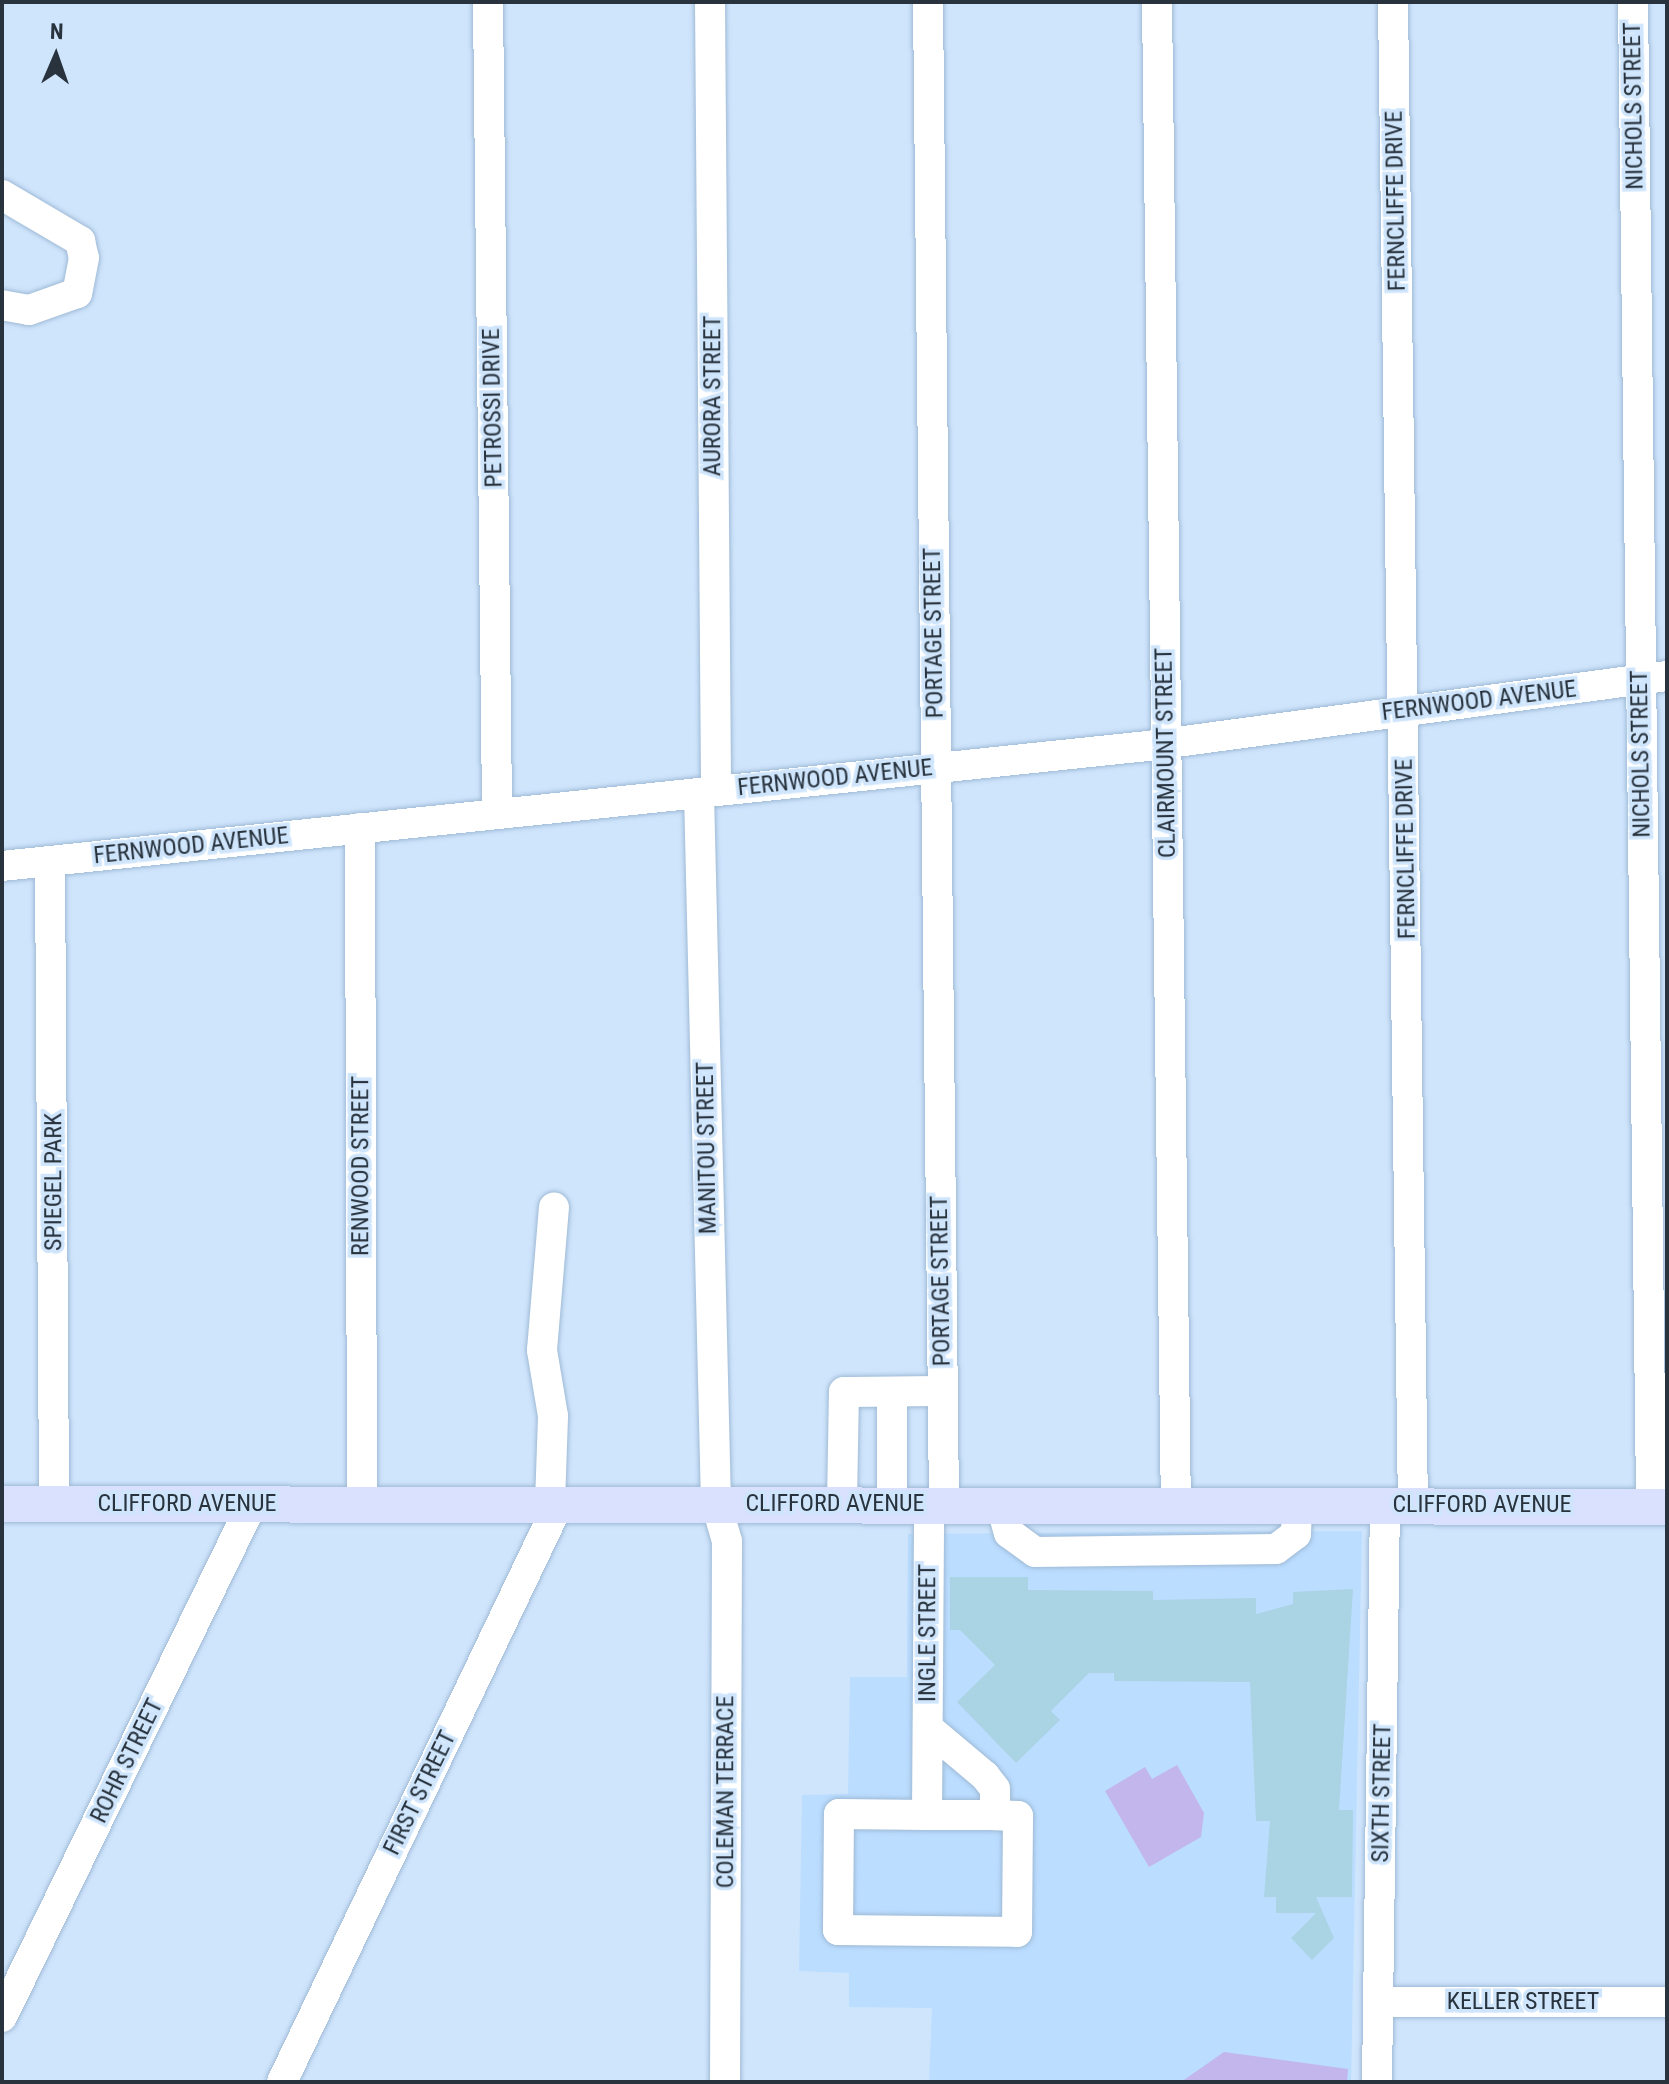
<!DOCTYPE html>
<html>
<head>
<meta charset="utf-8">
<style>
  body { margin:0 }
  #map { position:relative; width:1669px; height:2084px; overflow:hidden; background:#cfe5fc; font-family:"Roboto Condensed",sans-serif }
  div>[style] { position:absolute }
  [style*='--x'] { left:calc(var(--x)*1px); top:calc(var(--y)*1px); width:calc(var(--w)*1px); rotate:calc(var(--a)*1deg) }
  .built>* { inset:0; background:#bdf }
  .green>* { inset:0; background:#c3b6ec }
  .building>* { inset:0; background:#aad3e4 }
  .roads { filter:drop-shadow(0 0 2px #9fbad6) drop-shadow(0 0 2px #9fbad6) }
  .minor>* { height:30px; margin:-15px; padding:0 15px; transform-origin:15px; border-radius:15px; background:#fff }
  .major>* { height:36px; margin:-18px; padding:0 18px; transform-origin:18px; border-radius:18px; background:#d9e1fe }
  span { translate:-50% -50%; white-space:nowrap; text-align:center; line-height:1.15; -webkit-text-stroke:7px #cfe5fc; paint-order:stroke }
  .street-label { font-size:24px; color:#28333e }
  .frame { position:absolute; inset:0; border:4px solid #28333e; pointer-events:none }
  .north { position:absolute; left:16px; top:16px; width:80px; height:80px; -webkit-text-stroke:6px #cfe5fc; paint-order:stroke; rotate:2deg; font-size:22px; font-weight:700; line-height:32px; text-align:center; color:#28333e }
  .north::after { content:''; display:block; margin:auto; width:28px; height:36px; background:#28333e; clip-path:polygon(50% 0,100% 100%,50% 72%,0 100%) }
</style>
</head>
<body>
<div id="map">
  <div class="built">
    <i style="clip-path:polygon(1362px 1531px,1351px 2082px,929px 2082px,932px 2008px,849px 2007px,849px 1973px,799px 1971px,802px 1795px,848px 1794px,850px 1677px,907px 1677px,908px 1534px)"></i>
  </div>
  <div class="green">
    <i style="clip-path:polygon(1177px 1765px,1204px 1813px,1201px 1837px,1149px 1867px,1105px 1791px,1145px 1767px,1152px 1779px)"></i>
    <i style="clip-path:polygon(1224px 2052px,1348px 2069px,1347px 2082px,1181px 2082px)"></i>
  </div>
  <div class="building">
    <i style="clip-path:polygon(950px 1577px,1028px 1577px,1028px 1590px,1153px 1591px,1153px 1600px,1256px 1598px,1256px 1614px,1293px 1604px,1293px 1592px,1353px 1589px,1339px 1810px,1353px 1810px,1352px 1897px,1316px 1897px,1334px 1938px,1312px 1960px,1291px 1938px,1316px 1913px,1276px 1913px,1276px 1897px,1264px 1897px,1270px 1821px,1256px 1821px,1250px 1682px,1114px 1681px,1114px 1673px,1089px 1673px,1051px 1711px,1060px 1720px,1016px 1763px,957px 1702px,995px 1665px,960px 1630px,950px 1630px)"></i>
  </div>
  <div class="roads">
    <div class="minor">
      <i style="--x:488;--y:2;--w:812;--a:89.36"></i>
      <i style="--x:710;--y:2;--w:789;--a:89.56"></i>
      <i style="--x:928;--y:2;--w:1502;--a:89.39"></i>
      <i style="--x:1157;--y:2;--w:1502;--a:89.28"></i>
      <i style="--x:1393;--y:2;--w:1502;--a:89.24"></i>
      <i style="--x:1633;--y:2;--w:1505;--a:89.31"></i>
      <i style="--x:2;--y:195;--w:91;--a:30.5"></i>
      <i style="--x:80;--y:241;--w:17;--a:77"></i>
      <i style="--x:84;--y:258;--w:36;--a:101"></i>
      <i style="--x:77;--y:293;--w:51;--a:160.5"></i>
      <i style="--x:29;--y:310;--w:27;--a:-170"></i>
      <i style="--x:699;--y:793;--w:710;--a:88.63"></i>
      <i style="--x:716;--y:1503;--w:40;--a:74"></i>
      <i style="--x:727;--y:1541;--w:541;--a:90.21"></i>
      <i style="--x:360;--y:828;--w:676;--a:89.83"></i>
      <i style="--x:50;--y:861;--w:642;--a:89.64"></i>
      <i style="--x:2;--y:866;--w:1151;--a:-5.98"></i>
      <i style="--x:1147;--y:746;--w:525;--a:-7.67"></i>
      <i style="--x:550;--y:1503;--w:87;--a:-88"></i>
      <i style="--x:553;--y:1416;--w:67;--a:-99.5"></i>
      <i style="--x:542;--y:1350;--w:143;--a:-85.2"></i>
      <i style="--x:842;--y:1504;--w:112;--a:-89"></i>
      <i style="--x:844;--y:1392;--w:99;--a:-0.6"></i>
      <i style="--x:892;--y:1504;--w:112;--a:-90"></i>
      <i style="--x:1001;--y:1504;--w:30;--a:75"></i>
      <i style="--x:1009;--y:1533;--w:32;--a:36"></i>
      <i style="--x:1035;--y:1552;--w:241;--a:-0.7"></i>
      <i style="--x:1276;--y:1549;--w:25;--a:-37"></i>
      <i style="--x:1296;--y:1534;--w:30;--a:-88"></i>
      <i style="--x:928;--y:1728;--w:75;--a:40.1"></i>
      <i style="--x:985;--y:1776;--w:16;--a:52"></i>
      <i style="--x:995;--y:1789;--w:26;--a:90"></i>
      <i style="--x:995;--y:1815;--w:68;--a:180"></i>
      <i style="--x:927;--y:1815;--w:311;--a:-89.6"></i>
      <i style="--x:927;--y:1815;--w:88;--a:-179.3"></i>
      <i style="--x:839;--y:1814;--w:116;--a:90.5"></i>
      <i style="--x:838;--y:1930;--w:179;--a:0.6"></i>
      <i style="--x:1017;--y:1932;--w:116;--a:-89.5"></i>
      <i style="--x:1018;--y:1816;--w:23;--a:-178"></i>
      <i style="--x:1380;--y:2002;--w:287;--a:0"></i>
      <i style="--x:2;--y:2017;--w:571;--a:-64.02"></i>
      <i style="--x:282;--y:2082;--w:642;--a:-64.43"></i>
      <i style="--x:1377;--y:2082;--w:578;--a:-89.21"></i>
    </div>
    <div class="major">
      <i style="--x:2;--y:1504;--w:1665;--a:0.1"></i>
    </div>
  </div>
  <div class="street-label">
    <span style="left:1634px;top:106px;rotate:-91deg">NICHOLS STREET</span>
    <span style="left:1396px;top:201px;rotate:-91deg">FERNCLIFFE DRIVE</span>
    <span style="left:713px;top:396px;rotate:-90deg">AURORA STREET</span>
    <span style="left:493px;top:408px;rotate:-91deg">PETROSSI DRIVE</span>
    <span style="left:934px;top:633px;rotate:-91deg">PORTAGE STREET</span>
    <span style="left:1479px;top:701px;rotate:-7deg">FERNWOOD AVENUE</span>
    <span style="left:1166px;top:753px;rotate:-91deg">CLAIRMOUNT STREET</span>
    <span style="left:1641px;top:754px;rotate:-91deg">NICHOLS STREET</span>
    <span style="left:835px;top:778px;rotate:-6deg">FERNWOOD AVENUE</span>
    <span style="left:191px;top:846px;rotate:-6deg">FERNWOOD AVENUE</span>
    <span style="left:1406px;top:849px;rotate:-91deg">FERNCLIFFE DRIVE</span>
    <span style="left:707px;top:1148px;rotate:-91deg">MANITOU STREET</span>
    <span style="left:361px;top:1166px;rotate:-90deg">RENWOOD STREET</span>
    <span style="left:54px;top:1182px;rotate:-90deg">SPIEGEL PARK</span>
    <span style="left:941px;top:1281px;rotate:-91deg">PORTAGE STREET</span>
    <span style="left:187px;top:1504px">CLIFFORD AVENUE</span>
    <span style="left:835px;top:1504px">CLIFFORD AVENUE</span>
    <span style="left:1482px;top:1505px">CLIFFORD AVENUE</span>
    <span style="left:928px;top:1633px;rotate:-90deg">INGLE STREET</span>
    <span style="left:127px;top:1761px;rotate:-64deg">ROHR STREET</span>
    <span style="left:726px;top:1792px;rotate:-90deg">COLEMAN TERRACE</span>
    <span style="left:420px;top:1793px;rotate:-64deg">FIRST STREET</span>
    <span style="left:1382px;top:1793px;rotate:-89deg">SIXTH STREET</span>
    <span style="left:1523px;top:2002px">KELLER STREET</span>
  </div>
  <div class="frame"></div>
  <div class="north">N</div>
</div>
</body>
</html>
